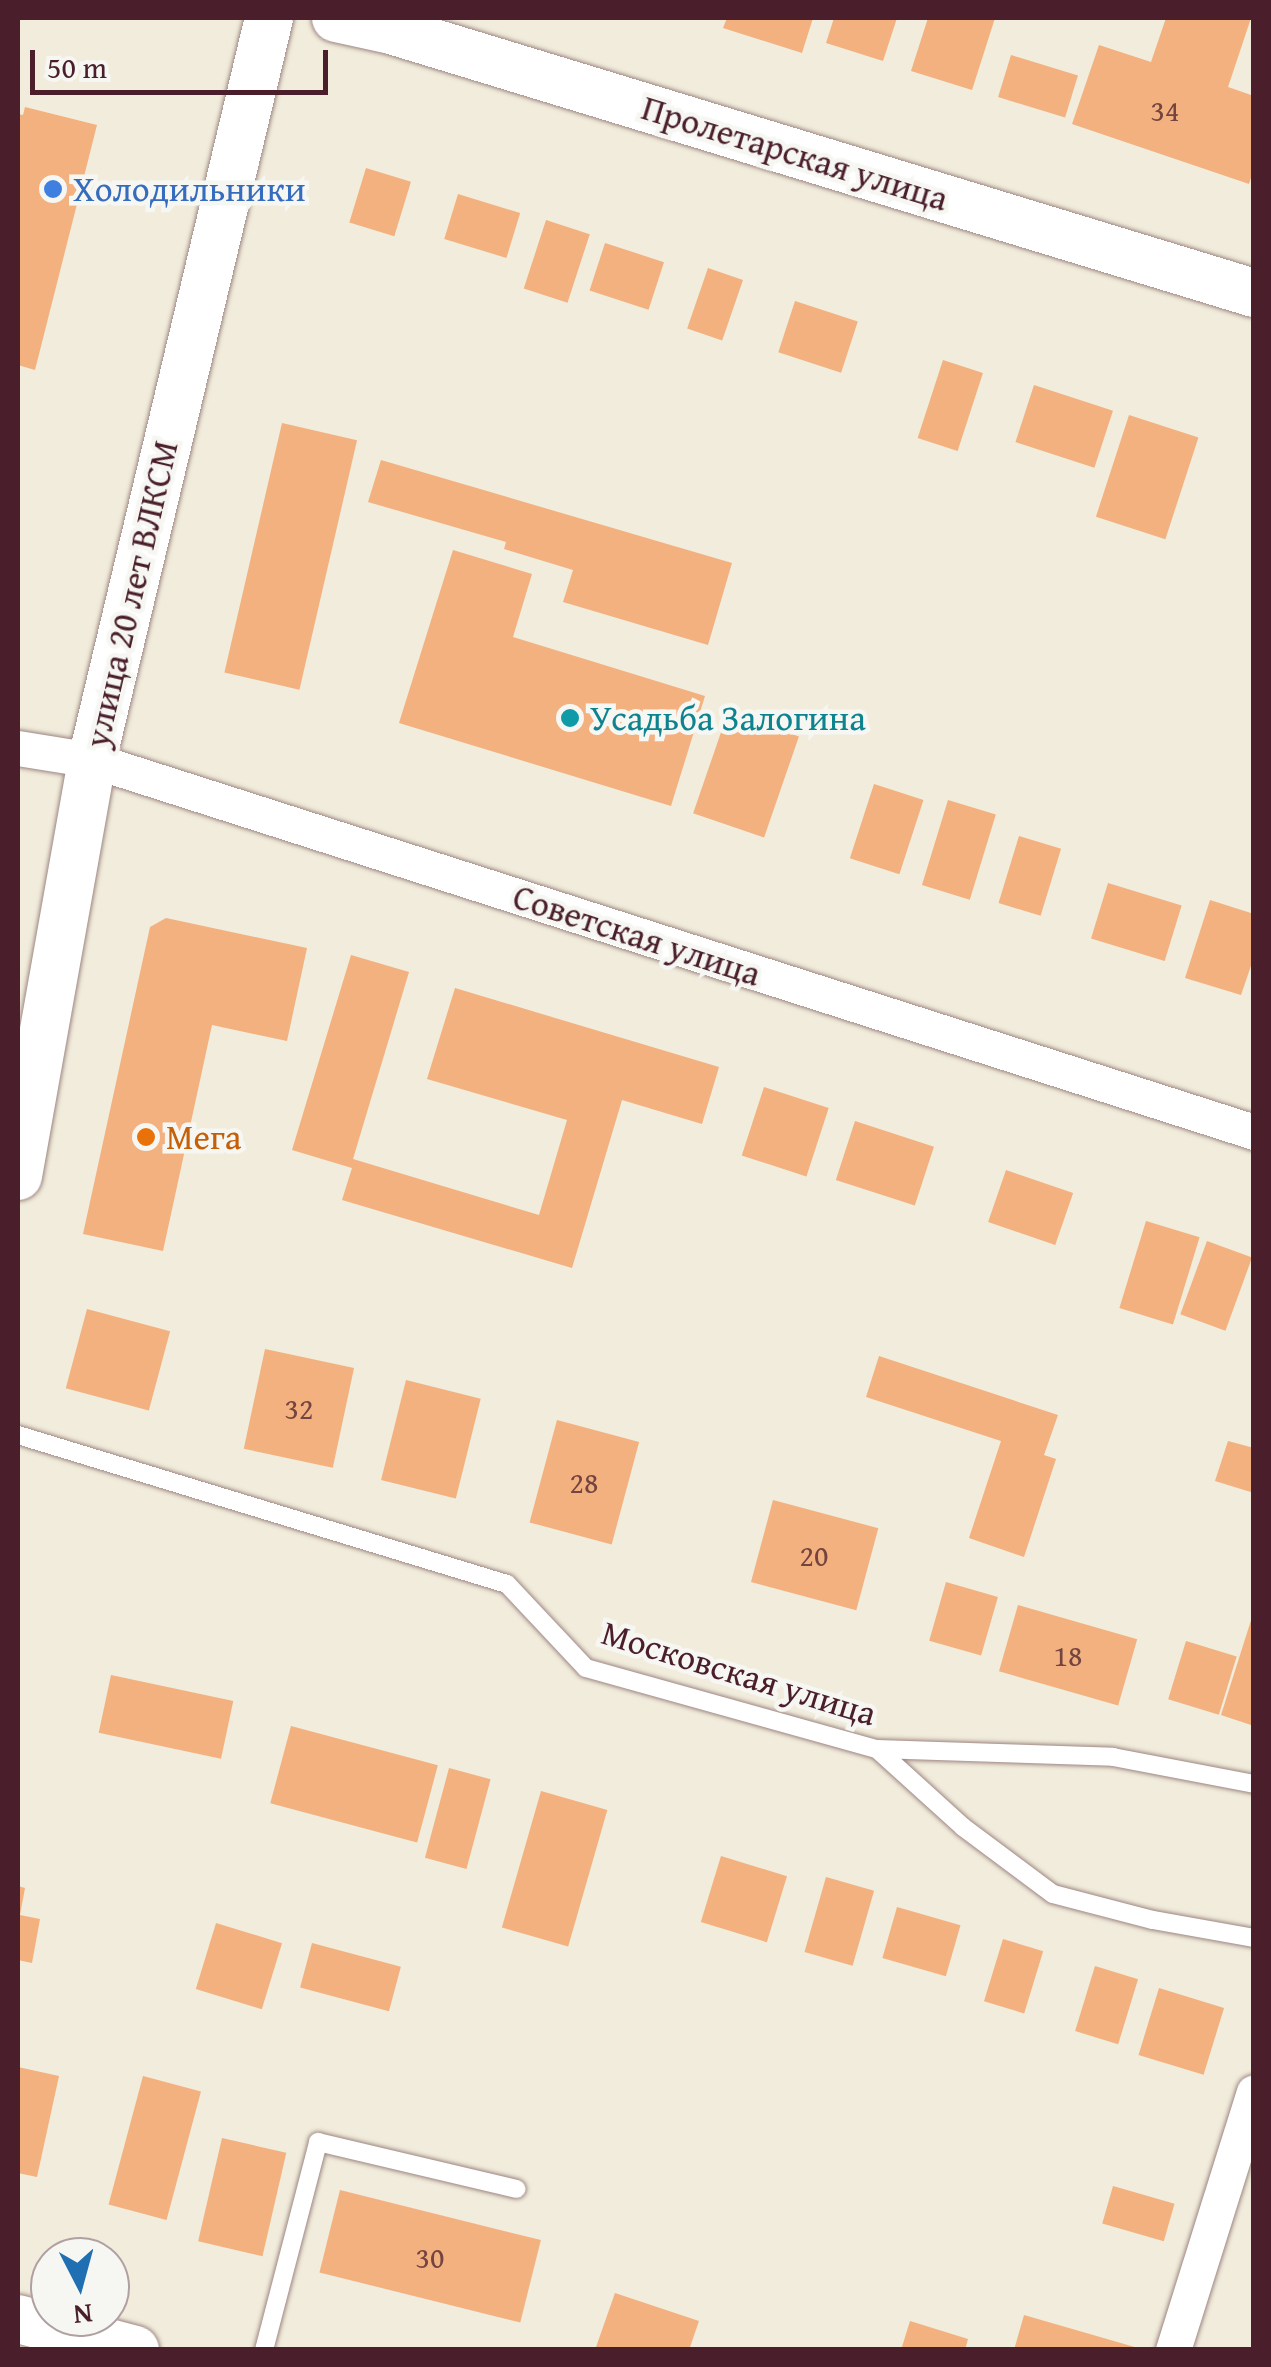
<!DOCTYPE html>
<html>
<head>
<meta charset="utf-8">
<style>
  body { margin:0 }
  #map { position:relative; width:1271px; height:2367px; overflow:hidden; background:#f1ecdb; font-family:"Gentium Book Plus",serif }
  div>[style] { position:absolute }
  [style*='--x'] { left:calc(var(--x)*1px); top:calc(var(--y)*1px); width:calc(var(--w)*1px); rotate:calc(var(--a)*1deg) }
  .building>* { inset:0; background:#f2b17f; transform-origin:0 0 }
  .roads { filter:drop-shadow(0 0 2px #9e8683) drop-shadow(0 0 2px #9e8683) }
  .lane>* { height:18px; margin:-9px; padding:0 9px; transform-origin:9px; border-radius:9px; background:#fff }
  .street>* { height:35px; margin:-17.5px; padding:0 17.5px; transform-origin:17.5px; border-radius:17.5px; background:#fff }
  .secondary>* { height:48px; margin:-24px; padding:0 24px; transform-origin:24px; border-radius:24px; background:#fff }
  .dots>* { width:28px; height:28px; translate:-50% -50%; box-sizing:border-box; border:5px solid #f6f6f2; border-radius:50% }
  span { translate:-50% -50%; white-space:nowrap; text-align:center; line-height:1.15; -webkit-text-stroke:9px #f6f6f2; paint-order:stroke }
  .number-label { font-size:30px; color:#744440 }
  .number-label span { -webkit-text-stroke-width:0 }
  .street-label { font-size:35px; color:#4a1f2b }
  .shop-label { font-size:35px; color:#366cbe }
  .left { translate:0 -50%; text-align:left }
  .culture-label { font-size:35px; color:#0d838f }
  .food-label { font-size:35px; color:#c56008 }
  .frame { position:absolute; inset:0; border:20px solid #4a1f2b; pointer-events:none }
  .north { position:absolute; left:30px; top:2237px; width:100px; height:100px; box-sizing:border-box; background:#f6f6f2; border:2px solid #b1a0a2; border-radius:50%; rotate:174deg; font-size:28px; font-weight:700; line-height:40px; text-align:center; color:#4a1f2b }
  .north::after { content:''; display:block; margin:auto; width:35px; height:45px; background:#1f6fb2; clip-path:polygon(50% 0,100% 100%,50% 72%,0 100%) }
  .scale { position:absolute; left:30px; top:50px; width:298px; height:45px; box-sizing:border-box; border:5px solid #4a1f2b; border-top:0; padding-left:12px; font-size:30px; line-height:35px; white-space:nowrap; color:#4a1f2b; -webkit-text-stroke:8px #f6f6f2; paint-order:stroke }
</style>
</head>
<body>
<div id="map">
  <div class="building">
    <i style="clip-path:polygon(727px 18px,813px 18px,802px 53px,723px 28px)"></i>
    <i style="clip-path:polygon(834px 18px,897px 18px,883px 61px,826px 43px)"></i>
    <i style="clip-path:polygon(928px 18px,995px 18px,972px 90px,911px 71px)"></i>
    <i style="clip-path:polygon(1166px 18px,1251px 18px,1228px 87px,1254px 96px,1254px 169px,1249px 184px,1072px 124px,1099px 45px,1151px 62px)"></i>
    <i style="left:1011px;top:55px;width:70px;height:44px;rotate:17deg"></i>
    <i style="clip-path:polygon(25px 107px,97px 125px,35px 370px,18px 365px,18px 114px,23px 115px)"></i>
    <i style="left:366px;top:168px;width:47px;height:57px;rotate:17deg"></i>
    <i style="left:458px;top:194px;width:65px;height:47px;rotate:17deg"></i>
    <i style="left:546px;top:220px;width:46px;height:72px;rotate:18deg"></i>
    <i style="left:605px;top:243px;width:62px;height:50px;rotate:18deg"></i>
    <i style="left:708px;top:268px;width:37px;height:64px;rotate:19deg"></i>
    <i style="left:795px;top:301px;width:66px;height:54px;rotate:18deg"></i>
    <i style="left:943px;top:360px;width:42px;height:82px;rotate:18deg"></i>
    <i style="left:1034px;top:385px;width:83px;height:60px;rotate:18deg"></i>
    <i style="left:1129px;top:415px;width:73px;height:107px;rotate:18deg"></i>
    <i style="left:282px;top:423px;width:77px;height:256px;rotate:13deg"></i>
    <i style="clip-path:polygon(381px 460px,732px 563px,708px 645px,563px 602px,573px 570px,504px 549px,506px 542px,368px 502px)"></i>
    <i style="clip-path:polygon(453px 550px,532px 574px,513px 637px,705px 696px,671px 806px,399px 723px)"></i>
    <i style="left:728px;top:712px;width:75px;height:107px;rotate:19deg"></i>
    <i style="left:874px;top:784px;width:52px;height:78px;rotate:18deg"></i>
    <i style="left:948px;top:800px;width:50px;height:89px;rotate:17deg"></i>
    <i style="left:1019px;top:836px;width:44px;height:70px;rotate:17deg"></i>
    <i style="left:1108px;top:883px;width:77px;height:58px;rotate:17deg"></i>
    <i style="clip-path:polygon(1210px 900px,1254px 914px,1254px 957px,1241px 995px,1185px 978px)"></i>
    <i style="clip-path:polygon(166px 918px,307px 948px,287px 1041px,212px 1025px,163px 1251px,83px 1234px,150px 927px)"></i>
    <i style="clip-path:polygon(351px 955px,409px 972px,353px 1159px,539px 1215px,567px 1120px,427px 1079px,455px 988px,719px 1067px,702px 1124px,622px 1100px,572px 1268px,342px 1200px,352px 1168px,292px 1150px)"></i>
    <i style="left:764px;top:1087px;width:68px;height:72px;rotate:18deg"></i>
    <i style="left:855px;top:1121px;width:83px;height:62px;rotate:18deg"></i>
    <i style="left:1006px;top:1170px;width:71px;height:55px;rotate:19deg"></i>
    <i style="left:1146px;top:1221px;width:56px;height:91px;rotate:17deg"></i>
    <i style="left:1207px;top:1241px;width:48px;height:78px;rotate:20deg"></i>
    <i style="left:87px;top:1309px;width:86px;height:82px;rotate:15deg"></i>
    <i style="left:265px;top:1349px;width:91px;height:102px;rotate:12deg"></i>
    <i style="clip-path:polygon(879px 1356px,1058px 1415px,1044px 1455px,1056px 1459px,1024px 1557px,969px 1538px,1001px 1441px,866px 1397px)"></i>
    <i style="left:406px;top:1380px;width:77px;height:103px;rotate:14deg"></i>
    <i style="left:557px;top:1420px;width:85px;height:106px;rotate:15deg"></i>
    <i style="clip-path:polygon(1228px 1441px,1254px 1448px,1254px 1493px,1215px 1481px)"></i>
    <i style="left:773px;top:1500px;width:109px;height:85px;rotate:15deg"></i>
    <i style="left:946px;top:1582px;width:54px;height:61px;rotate:16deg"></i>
    <i style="left:1018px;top:1605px;width:124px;height:69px;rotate:16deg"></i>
    <i style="clip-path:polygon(1253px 1614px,1254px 1614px,1254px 1726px,1221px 1715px)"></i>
    <i style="left:1186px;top:1641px;width:53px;height:61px;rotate:17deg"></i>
    <i style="left:111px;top:1675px;width:125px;height:59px;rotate:12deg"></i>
    <i style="left:291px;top:1726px;width:152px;height:80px;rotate:15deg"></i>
    <i style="left:449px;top:1768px;width:43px;height:93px;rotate:15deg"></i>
    <i style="left:541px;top:1791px;width:69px;height:142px;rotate:16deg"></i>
    <i style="left:721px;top:1856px;width:69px;height:69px;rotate:17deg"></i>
    <i style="left:826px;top:1877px;width:50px;height:78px;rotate:16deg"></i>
    <i style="clip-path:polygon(18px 1886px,25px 1888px,20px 1915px,40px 1919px,32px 1963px,18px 1960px)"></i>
    <i style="left:897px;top:1907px;width:66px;height:53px;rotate:16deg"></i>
    <i style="left:216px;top:1923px;width:69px;height:69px;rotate:17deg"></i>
    <i style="left:1003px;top:1939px;width:42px;height:65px;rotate:17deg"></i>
    <i style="left:312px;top:1943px;width:92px;height:46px;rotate:15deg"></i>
    <i style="left:1095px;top:1966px;width:45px;height:68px;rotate:17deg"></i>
    <i style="left:1159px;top:1988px;width:68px;height:70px;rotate:17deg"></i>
    <i style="clip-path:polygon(18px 2067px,59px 2076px,37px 2177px,18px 2173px)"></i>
    <i style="left:143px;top:2076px;width:60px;height:133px;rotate:15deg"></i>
    <i style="left:222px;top:2138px;width:66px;height:106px;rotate:13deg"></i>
    <i style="left:1113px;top:2186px;width:64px;height:39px;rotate:16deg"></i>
    <i style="left:340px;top:2190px;width:207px;height:85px;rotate:14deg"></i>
    <i style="clip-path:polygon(615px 2293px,699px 2321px,689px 2350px,595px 2350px)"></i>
    <i style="clip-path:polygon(1024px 2315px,1138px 2348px,1138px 2350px,1014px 2350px)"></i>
    <i style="clip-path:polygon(910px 2321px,968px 2339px,965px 2350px,901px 2350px)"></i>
  </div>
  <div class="roads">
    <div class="lane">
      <i style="--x:18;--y:1435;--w:511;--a:16.95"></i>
      <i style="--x:507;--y:1584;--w:115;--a:46.8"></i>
      <i style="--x:586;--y:1668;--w:302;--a:15.6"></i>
      <i style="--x:877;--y:1749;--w:236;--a:1.9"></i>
      <i style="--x:1113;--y:1757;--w:144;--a:10.8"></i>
      <i style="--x:877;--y:1749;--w:116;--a:42.2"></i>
      <i style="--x:963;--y:1827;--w:112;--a:36.7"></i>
      <i style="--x:1053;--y:1894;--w:103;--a:14.6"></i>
      <i style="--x:1153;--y:1920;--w:103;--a:10.1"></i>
      <i style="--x:264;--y:2350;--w:215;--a:-75.4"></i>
      <i style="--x:318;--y:2142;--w:204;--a:13.3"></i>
    </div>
    <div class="street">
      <i style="--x:18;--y:748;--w:75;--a:9.2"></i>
      <i style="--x:92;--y:760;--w:1220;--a:17.75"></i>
      <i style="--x:1173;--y:2350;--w:270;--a:-72.6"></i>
    </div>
    <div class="secondary">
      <i style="--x:336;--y:18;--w:56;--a:12.3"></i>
      <i style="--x:391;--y:30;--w:902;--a:16.95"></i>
      <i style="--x:18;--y:1176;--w:423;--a:-79.9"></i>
      <i style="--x:92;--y:760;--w:763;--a:-76.58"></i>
      <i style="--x:18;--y:2319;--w:121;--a:14.8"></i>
    </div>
  </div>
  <div class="dots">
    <i style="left:53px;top:189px;background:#3f7fe0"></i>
    <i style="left:570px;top:718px;background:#0f9aa8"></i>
    <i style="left:146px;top:1137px;background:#e8710a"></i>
  </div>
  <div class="number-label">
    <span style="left:1165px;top:110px">34</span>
    <span style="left:299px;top:1408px">32</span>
    <span style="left:584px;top:1482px">28</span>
    <span style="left:814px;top:1555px">20</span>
    <span style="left:1068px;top:1655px">18</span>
    <span style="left:430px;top:2257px">30</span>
  </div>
  <div class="street-label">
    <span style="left:795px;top:153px;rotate:17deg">Пролетарская улица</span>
    <span style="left:131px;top:594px;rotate:-77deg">улица 20 лет ВЛКСМ</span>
    <span style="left:637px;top:935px;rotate:18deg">Советская улица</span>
    <span style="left:739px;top:1673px;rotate:17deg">Московская улица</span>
  </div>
  <div class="shop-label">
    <span class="left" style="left:73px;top:189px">Холодильники</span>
  </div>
  <div class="culture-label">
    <span class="left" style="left:590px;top:718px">Усадьба Залогина</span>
  </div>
  <div class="food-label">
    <span class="left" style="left:166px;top:1137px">Мега</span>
  </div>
  <div class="frame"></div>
  <div class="north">N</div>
  <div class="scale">50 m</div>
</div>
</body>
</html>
